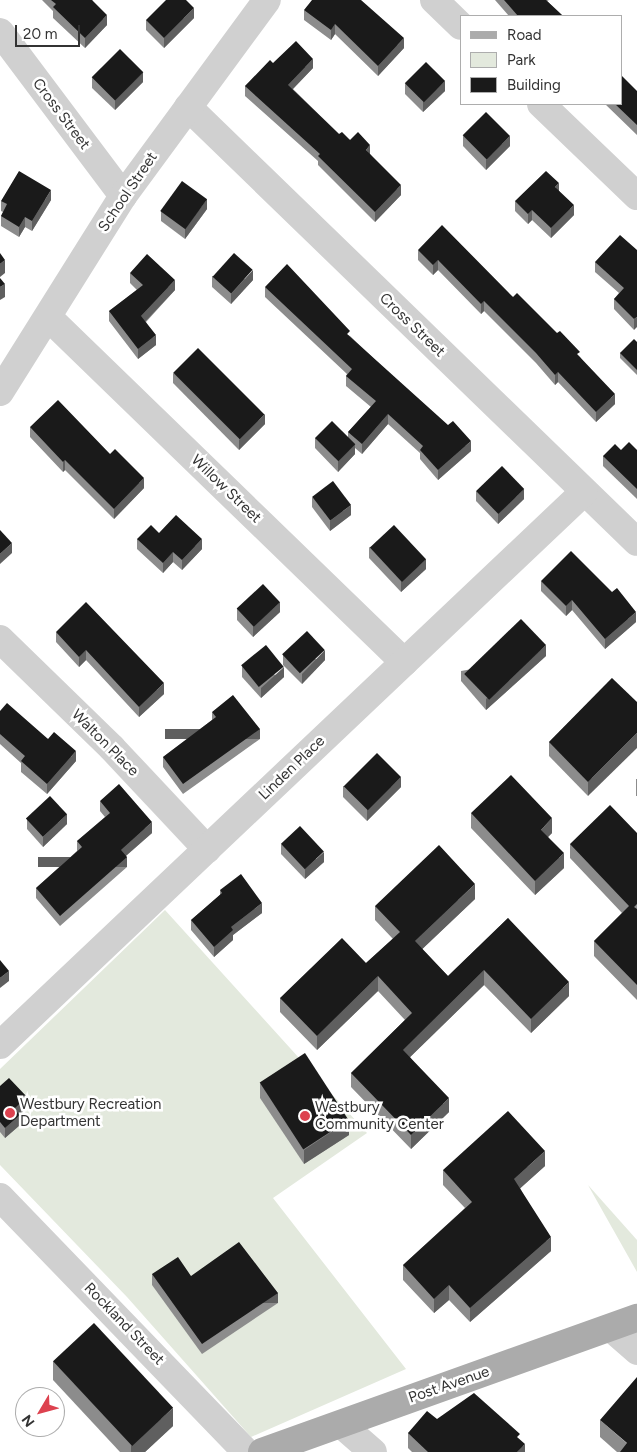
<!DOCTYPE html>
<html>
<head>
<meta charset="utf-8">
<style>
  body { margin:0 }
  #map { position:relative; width:637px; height:1452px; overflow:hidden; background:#fff; font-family:Figtree,sans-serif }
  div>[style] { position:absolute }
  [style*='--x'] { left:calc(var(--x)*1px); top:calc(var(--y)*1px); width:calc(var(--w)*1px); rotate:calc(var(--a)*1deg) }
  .green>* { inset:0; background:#e3e9dd }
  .minor>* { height:28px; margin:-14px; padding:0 14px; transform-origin:14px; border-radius:14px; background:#d0d0d0 }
  .major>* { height:28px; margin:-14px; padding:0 14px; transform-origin:14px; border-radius:14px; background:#ababab }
  .wall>* { inset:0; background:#8c8c8c; transform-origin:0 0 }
  .shaded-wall>* { inset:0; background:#5f5f5f; transform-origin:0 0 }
  .building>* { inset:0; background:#1a1a1a; transform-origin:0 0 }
  .dots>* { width:14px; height:14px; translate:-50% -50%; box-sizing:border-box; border:2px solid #fff; border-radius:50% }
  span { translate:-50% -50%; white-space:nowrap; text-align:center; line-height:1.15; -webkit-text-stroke:5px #fff; paint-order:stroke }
  .street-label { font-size:15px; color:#333 }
  .poi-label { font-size:15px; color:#333 }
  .left { translate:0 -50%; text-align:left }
  .legend { position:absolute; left:460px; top:15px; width:162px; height:90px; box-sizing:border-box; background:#fff; border:1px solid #adadad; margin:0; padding:6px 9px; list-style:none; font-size:15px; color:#333 }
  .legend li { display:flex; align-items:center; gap:10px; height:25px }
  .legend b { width:25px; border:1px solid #adadad }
  .north { position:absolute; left:15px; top:1387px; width:50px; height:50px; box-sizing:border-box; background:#fff; border:1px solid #adadad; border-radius:50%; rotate:233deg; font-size:14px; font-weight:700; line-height:20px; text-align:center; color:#333 }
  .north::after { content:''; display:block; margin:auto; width:18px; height:22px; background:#dd424f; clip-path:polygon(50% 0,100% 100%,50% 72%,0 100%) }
  .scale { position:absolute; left:15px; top:25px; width:65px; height:22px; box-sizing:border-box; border:2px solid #333; border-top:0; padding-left:6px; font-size:15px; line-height:18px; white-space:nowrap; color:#333; -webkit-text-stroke:4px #fff; paint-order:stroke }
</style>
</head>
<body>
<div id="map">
  <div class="green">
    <i style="clip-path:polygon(165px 910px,367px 1133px,273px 1198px,406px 1369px,251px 1437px,127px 1297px,0 1165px,0 1069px)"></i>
    <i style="clip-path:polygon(588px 1185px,637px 1240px,637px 1272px)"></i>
  </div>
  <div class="minor">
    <i style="--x:434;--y:0;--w:37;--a:44"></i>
    <i style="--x:0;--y:32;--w:205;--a:53.1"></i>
    <i style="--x:541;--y:104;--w:133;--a:43.8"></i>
    <i style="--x:188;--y:107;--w:625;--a:44.09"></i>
    <i style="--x:48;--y:317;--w:496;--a:44.1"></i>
    <i style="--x:0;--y:392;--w:231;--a:-57.9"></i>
    <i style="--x:123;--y:196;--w:243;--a:-53.7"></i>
    <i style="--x:0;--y:639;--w:156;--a:44.2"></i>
    <i style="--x:112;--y:748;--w:139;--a:46.8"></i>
    <i style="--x:0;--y:1045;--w:804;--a:-43.44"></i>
    <i style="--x:0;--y:1197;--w:354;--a:46"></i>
    <i style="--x:611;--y:1328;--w:35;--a:41"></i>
    <i style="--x:342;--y:1425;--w:41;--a:41.1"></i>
  </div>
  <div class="major">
    <i style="--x:262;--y:1452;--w:398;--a:-19.7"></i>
  </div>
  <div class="wall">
    <i style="clip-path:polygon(42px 0,92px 0,107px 25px,85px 48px,53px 18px,53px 11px)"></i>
    <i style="clip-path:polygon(495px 0,549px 0,547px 1px,563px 16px,509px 16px)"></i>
    <i style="clip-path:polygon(304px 10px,404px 48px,378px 76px,335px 34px,331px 40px,304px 20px)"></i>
    <i style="clip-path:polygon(194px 18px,164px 48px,146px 30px,146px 20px)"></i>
    <i style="clip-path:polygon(273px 63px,313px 68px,293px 89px,339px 134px,350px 140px,370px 154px,401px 195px,375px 222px,318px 165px,318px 161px,245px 96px,245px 86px)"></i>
    <i style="clip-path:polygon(92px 78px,143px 82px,115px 110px,92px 88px)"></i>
    <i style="clip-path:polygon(405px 84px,445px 91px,423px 112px,405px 94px)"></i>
    <i style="clip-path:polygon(637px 91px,637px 135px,605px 104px,621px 104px)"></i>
    <i style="clip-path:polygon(463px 136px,510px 146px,486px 170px,463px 146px)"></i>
    <i style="clip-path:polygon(559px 191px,574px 215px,551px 238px,532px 220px,528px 224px,515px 211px,515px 201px)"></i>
    <i style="clip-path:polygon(51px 200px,32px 231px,25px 227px,19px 237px,1px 226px,1px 216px,3px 212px,1px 211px,1px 201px)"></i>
    <i style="clip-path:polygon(207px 209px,185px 239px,161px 221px,161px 211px)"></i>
    <i style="clip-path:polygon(418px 250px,513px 297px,580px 357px,615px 404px,596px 422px,558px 382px,555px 385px,536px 363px,484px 311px,481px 314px,438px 270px,433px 275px,418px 260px)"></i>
    <i style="clip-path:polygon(637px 250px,634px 330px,614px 309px,614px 299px,619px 293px,595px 272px,595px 262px)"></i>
    <i style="clip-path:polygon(130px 273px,175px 290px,146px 322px,156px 345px,138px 359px,109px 321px,109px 311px,137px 290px,130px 283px)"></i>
    <i style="clip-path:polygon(212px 276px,253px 280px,231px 304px,212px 287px)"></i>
    <i style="clip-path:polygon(265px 287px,350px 336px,471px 451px,438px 480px,420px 459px,420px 453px,388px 424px,362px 454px,355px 448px,355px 454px,338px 472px,315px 448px,315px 438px,348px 438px,348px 432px,371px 407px,346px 386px,346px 376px,347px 374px,265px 297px)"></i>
    <i style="clip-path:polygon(637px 342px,637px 375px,620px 358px,620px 353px)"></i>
    <i style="clip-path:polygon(173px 373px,265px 424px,239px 450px,173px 383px)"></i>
    <i style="clip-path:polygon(30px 427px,110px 454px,144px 488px,114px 519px,65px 470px,63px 472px,30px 437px)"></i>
    <i style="clip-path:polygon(621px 450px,637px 450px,637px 499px,603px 466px,603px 456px)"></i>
    <i style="clip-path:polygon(476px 491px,524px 499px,498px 524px,476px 501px)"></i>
    <i style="clip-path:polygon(312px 497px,351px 515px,330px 531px,312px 507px)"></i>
    <i style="clip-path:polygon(159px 533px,202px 549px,182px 570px,173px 562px,163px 573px,137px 549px,137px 539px)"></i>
    <i style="clip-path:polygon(369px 547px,426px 569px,401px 592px,369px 558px)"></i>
    <i style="clip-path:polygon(541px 581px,636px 622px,605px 649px,572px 610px,566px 616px,541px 591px)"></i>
    <i style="clip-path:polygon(237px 609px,280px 612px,253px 637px,237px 620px)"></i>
    <i style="clip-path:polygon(56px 632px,164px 694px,139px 717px,86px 660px,79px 667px,56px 642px)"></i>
    <i style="clip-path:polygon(283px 655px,325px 660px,302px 684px,283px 665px)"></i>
    <i style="clip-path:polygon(546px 656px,486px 710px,461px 681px,461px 671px)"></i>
    <i style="clip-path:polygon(242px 666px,284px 677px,261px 698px,242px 677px)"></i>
    <i style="clip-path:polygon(612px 678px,588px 796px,549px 756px,549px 742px)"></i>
    <i style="clip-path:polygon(0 711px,48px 739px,76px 761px,47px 794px,21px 772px,21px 763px,0 744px)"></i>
    <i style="clip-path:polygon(212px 712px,260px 739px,183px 794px,163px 767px,163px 757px,212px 720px)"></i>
    <i style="left:637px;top:779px;width:17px;height:1px;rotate:90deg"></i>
    <i style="clip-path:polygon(343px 786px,401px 787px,367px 821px,343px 797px)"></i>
    <i style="clip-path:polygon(100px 801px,152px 833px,126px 856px,127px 867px,60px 926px,36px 898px,36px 888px,77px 851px,77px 841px,105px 817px,100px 811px)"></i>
    <i style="clip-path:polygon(471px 813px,552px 833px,548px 837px,564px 868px,535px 895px,471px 828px)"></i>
    <i style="clip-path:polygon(27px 819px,67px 824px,43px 847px,27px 829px)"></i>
    <i style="clip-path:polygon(637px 833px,637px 1000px,594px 956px,594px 941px,622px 913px,570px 858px,570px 844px)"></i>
    <i style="clip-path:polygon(281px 844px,324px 862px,305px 879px,281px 854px)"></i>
    <i style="clip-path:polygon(220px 890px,262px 913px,233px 935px,233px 940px,214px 957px,191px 930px,191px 920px,220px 895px)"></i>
    <i style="clip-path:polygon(475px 899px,422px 949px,448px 976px,508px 918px,569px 996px,531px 1033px,484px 985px,410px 1057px,449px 1112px,411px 1149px,351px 1087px,351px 1073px,405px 1020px,378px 991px,317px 1050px,280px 1012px,280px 998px,366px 963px,393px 939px,375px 920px,375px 906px)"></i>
    <i style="clip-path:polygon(260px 1083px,349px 1135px,304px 1164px,260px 1098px)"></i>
    <i style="clip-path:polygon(0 1086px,27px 1108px,19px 1114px,20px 1125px,5px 1138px,0 1132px)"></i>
    <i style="clip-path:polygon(545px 1166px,520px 1188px,551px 1251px,470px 1322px,449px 1300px,434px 1313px,403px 1280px,403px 1265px,465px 1208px,443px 1185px,443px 1170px)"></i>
    <i style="clip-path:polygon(152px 1274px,191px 1276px,278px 1303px,202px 1354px,152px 1285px)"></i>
    <i style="clip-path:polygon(53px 1361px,173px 1426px,145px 1452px,120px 1452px,53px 1380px)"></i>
    <i style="clip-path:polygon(437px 1419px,520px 1440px,525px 1452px,412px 1452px,408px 1448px,408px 1433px)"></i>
    <i style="clip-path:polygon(600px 1420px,637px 1452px,617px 1452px,600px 1437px)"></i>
  </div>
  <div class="shaded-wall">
    <i style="clip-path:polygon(194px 8px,194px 18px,164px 48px,164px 38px)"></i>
    <i style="clip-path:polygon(107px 15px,107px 25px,85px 48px,85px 38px)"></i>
    <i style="clip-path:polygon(335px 24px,335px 34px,331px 40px,331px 30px)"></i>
    <i style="clip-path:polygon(404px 38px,404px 48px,378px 76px,378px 66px)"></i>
    <i style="clip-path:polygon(313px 59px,313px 68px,288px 94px,288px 85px)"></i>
    <i style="clip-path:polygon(143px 72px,143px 82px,115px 110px,115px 100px)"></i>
    <i style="clip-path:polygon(445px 81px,445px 91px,423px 112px,423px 102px)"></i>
    <i style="clip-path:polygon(510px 136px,510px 146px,486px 170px,486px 160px)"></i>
    <i style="clip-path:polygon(370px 145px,370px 155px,366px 150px)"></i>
    <i style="clip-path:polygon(559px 183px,559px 193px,555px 187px)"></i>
    <i style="clip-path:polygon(401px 185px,401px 195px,375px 222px,375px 212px)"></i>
    <i style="clip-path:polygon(51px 190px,51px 200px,32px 231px,32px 221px)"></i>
    <i style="clip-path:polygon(207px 199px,207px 209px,185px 239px,185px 229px)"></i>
    <i style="clip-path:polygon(574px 205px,574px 215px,551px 238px,551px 228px)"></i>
    <i style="clip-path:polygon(532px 210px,532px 220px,528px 224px,528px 214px)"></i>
    <i style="clip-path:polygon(25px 217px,25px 227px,19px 237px,19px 227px)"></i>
    <i style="clip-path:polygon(5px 260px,5px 273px,0 277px,0 264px)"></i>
    <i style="clip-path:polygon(438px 260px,438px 270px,433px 275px,433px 265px)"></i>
    <i style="clip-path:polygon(253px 270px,253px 280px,231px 304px,231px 294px)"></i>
    <i style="clip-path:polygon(175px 280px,175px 290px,141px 326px,141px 316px)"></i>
    <i style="clip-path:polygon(5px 284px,5px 297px,0 300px,0 287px)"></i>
    <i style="clip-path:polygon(484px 301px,484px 311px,481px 314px,481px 304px)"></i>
    <i style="clip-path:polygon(637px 317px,637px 327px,634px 330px,634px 319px)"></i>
    <i style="clip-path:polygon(156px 335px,156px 345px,138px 359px,138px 349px)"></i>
    <i style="clip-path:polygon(558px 372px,558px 382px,555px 385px,555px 375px)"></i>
    <i style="clip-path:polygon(615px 394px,615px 404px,596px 422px,596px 412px)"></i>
    <i style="clip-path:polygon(265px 414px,265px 424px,239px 450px,239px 440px)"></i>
    <i style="clip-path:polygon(388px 414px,388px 424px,362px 454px,362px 444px)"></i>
    <i style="clip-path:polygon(471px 441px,471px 451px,438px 480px,438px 470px)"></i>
    <i style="clip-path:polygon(355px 444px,355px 454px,338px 472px,338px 461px)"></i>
    <i style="clip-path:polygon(65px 460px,65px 470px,63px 472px,63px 462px)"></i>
    <i style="clip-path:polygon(144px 478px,144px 488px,114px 519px,114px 509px)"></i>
    <i style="clip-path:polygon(524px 489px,524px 499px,498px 524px,498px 514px)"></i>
    <i style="clip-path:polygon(351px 505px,351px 515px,330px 531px,330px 521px)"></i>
    <i style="clip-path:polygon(202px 539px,202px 549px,182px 570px,182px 560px)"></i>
    <i style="clip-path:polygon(12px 543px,12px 553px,0 564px,0 554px)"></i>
    <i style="clip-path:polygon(173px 552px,173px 562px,163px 573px,163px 563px)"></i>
    <i style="clip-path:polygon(426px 559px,426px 569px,401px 592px,401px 582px)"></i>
    <i style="clip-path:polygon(572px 600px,572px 610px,566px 616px,566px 606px)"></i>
    <i style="clip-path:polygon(280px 602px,280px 612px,253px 637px,253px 627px)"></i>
    <i style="clip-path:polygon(636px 612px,636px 622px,605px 649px,605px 639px)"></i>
    <i style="clip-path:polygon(546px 645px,546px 656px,486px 710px,486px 699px)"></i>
    <i style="clip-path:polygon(86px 650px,86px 660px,79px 667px,79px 657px)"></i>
    <i style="clip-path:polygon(325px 650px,325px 660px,302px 684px,302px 674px)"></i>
    <i style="clip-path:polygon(284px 667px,284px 677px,261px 698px,261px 688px)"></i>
    <i style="clip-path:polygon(164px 683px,164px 694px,139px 717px,139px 707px)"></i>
    <i style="left:260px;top:729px;width:10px;height:95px;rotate:90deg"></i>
    <i style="clip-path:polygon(637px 733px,637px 748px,588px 796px,588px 782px)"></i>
    <i style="clip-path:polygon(76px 751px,76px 761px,47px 794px,47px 784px)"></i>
    <i style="clip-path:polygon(401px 777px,401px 787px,367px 821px,367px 810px)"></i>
    <i style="clip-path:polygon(67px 814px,67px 824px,43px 847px,43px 837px)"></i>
    <i style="clip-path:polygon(552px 818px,552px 833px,541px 844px,541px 830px)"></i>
    <i style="clip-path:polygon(152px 822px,152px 833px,121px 860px,121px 850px)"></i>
    <i style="clip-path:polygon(324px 852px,324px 862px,305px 879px,305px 869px)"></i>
    <i style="clip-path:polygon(564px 853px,564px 868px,535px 895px,535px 881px)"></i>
    <i style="left:127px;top:857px;width:10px;height:89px;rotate:90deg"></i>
    <i style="clip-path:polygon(475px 884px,475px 899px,415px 956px,415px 941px)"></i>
    <i style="clip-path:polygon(262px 903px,262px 913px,233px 935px,233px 940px,214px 957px,214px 947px,231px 927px)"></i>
    <i style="clip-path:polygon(484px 970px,484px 985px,403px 1064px,403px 1050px)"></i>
    <i style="clip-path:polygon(9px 971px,9px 981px,0 988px,0 978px)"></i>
    <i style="clip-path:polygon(378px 976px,378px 991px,317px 1050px,317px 1036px)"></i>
    <i style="clip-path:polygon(569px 982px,569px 996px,531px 1033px,531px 1019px)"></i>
    <i style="clip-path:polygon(27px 1097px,27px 1108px,14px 1119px,14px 1109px)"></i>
    <i style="clip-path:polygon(449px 1098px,449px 1112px,411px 1149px,411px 1135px)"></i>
    <i style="clip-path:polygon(20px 1115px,20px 1125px,5px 1138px,5px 1128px)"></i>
    <i style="clip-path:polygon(349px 1120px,349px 1135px,304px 1164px,304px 1150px)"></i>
    <i style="clip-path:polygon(545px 1151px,545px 1166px,514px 1194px,514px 1179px)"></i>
    <i style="clip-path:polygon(551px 1237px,551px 1251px,470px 1322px,470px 1308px)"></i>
    <i style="clip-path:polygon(449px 1285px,449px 1300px,434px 1313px,434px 1299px)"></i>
    <i style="left:278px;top:1293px;width:10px;height:92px;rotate:90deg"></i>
    <i style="clip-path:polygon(173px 1408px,173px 1426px,145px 1452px,131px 1452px,131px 1446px)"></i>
    <i style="clip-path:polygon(525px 1444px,525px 1452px,517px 1452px)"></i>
  </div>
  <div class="building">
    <i style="clip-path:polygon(51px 0,92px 0,107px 15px,85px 38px,53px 7px,56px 4px)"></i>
    <i style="clip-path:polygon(166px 0,186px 0,194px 8px,164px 38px,146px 20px)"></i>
    <i style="clip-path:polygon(312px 0,361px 0,404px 38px,378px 66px,335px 24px,331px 30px,304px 10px)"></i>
    <i style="clip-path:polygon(504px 0,546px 0,563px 16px,523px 16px,522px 15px,520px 16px,518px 16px)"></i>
    <i style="clip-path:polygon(296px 41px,313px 59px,288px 85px,339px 134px,342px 132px,350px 140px,358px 132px,370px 145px,366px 150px,401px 185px,375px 212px,318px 156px,320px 154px,245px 86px,270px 60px,273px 63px)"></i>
    <i style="left:120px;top:49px;width:33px;height:40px;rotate:45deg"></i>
    <i style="left:426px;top:62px;width:27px;height:30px;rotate:45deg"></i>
    <i style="clip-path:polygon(621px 75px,637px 91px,637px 125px,615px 104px,621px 104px)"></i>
    <i style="left:486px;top:112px;width:34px;height:33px;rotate:45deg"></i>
    <i style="clip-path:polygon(19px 171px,51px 190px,32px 221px,25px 217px,19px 227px,1px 216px,7px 204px,1px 201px)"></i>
    <i style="clip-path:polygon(546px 171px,559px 183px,555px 187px,574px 205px,551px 228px,532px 210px,528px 214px,515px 201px)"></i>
    <i style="left:182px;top:181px;width:31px;height:37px;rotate:36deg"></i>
    <i style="clip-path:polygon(442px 225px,513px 297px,517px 293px,557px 333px,560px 331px,580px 352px,577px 354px,615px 394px,596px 412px,558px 372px,555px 375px,536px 353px,484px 301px,481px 304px,438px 260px,433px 265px,418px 250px)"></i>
    <i style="clip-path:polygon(620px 235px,637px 250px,637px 317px,634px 319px,614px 299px,624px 288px,595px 262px)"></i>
    <i style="clip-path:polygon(0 253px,5px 260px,0 264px)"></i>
    <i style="left:234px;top:253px;width:25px;height:32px;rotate:42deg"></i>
    <i style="clip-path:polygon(147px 254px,175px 280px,141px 316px,156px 335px,138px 349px,109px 311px,143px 285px,130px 273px)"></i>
    <i style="clip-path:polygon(287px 264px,350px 331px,347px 334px,448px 425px,453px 421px,471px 441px,438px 470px,420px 450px,423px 446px,388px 414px,362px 444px,348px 432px,376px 401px,346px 376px,352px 369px,265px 287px)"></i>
    <i style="clip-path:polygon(0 278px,5px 284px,0 287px)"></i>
    <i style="clip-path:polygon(634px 339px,637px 342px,637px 370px,620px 353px)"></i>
    <i style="left:198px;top:348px;width:94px;height:35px;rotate:45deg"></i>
    <i style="clip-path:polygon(58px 400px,110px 454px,115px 449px,144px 478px,114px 509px,65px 460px,63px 462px,30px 427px)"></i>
    <i style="left:332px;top:421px;width:33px;height:24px;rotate:45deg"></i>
    <i style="clip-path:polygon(629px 442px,637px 450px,637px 489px,603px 456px,615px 444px,621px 450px)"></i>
    <i style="left:502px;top:466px;width:32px;height:36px;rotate:46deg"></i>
    <i style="left:333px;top:481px;width:30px;height:26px;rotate:53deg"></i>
    <i style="clip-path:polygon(176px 515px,202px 539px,182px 560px,173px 552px,163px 563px,137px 539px,151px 525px,159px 533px)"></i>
    <i style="left:394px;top:525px;width:47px;height:33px;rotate:47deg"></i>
    <i style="clip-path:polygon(0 530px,12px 543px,0 554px)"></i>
    <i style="clip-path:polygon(571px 551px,612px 592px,617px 588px,636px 612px,605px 639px,572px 600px,566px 606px,541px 581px)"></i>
    <i style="left:263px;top:584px;width:25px;height:36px;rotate:47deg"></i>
    <i style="clip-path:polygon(86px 602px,164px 683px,139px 707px,86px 650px,79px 657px,56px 632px)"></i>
    <i style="left:521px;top:619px;width:36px;height:79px;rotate:46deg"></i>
    <i style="left:307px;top:631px;width:26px;height:34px;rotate:47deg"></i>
    <i style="left:266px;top:645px;width:28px;height:32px;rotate:51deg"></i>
    <i style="clip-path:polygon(612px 678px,637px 702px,637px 733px,588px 782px,549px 742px)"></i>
    <i style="clip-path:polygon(233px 695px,260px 729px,183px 784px,163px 757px,216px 717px,212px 712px)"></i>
    <i style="clip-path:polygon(7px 703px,48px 739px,54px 732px,76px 751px,47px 784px,21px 761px,25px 756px,0 734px,0 711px)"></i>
    <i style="left:377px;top:753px;width:34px;height:47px;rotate:45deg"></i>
    <i style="clip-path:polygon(511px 775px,552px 818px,541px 830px,564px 853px,535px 881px,471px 813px)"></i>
    <i style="clip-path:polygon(119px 784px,152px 822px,121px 850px,127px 857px,60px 916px,36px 888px,82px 847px,77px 841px,110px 813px,100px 801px)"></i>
    <i style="left:50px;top:796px;width:25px;height:33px;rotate:47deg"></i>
    <i style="clip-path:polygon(610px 805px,637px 833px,637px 904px,634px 907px,637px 909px,637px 985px,594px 941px,629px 906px,570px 844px)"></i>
    <i style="left:300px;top:826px;width:35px;height:26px;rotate:47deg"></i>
    <i style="clip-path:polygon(439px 845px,475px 884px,415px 941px,448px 976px,508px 918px,569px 982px,531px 1019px,484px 970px,403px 1050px,449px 1098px,411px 1135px,351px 1073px,412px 1013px,378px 976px,317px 1036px,280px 998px,342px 938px,366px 963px,400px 932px,375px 906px)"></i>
    <i style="clip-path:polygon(241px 874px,262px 903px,231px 927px,233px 930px,214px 947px,191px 920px,222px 893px,220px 890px)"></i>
    <i style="clip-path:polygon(0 960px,9px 971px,0 978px)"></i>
    <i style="left:305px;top:1053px;width:80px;height:54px;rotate:57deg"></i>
    <i style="clip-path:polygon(9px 1078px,27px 1097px,14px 1109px,20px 1115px,5px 1128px,0 1122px,0 1086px)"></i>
    <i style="clip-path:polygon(508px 1111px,545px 1151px,514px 1179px,551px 1237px,470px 1308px,449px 1285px,434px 1299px,403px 1265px,472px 1202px,443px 1170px)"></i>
    <i style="clip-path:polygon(239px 1242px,278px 1293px,202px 1344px,152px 1274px,178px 1257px,191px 1276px)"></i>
    <i style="left:94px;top:1323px;width:116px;height:56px;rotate:47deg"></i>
    <i style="clip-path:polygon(637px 1377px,637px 1452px,620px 1452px,627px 1443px,600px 1420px)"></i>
    <i style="clip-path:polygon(474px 1393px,520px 1434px,517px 1437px,525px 1444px,517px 1452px,428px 1452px,408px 1433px,427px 1411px,437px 1419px)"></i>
  </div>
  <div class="dots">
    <i style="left:10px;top:1113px;background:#dd424f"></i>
    <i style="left:305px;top:1116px;background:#dd424f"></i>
  </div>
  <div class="street-label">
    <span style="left:61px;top:114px;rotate:53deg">Cross Street</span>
    <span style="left:128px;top:192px;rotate:-56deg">School Street</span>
    <span style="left:412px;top:325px;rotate:44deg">Cross Street</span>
    <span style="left:226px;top:489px;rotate:44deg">Willow Street</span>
    <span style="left:105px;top:743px;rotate:45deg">Walton Place</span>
    <span style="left:292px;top:768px;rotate:-44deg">Linden Place</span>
    <span style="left:124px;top:1324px;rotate:46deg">Rockland Street</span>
    <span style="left:449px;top:1385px;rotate:-19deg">Post Avenue</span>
  </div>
  <div class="poi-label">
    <span class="left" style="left:20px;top:1113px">Westbury Recreation<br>Department</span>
    <span class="left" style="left:315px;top:1116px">Westbury<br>Community Center</span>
  </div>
  <ul class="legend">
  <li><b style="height:6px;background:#ababab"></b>Road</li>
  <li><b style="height:14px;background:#e3e9dd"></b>Park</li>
  <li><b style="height:14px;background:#1a1a1a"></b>Building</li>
  </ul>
  <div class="north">N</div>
  <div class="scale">20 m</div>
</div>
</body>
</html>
